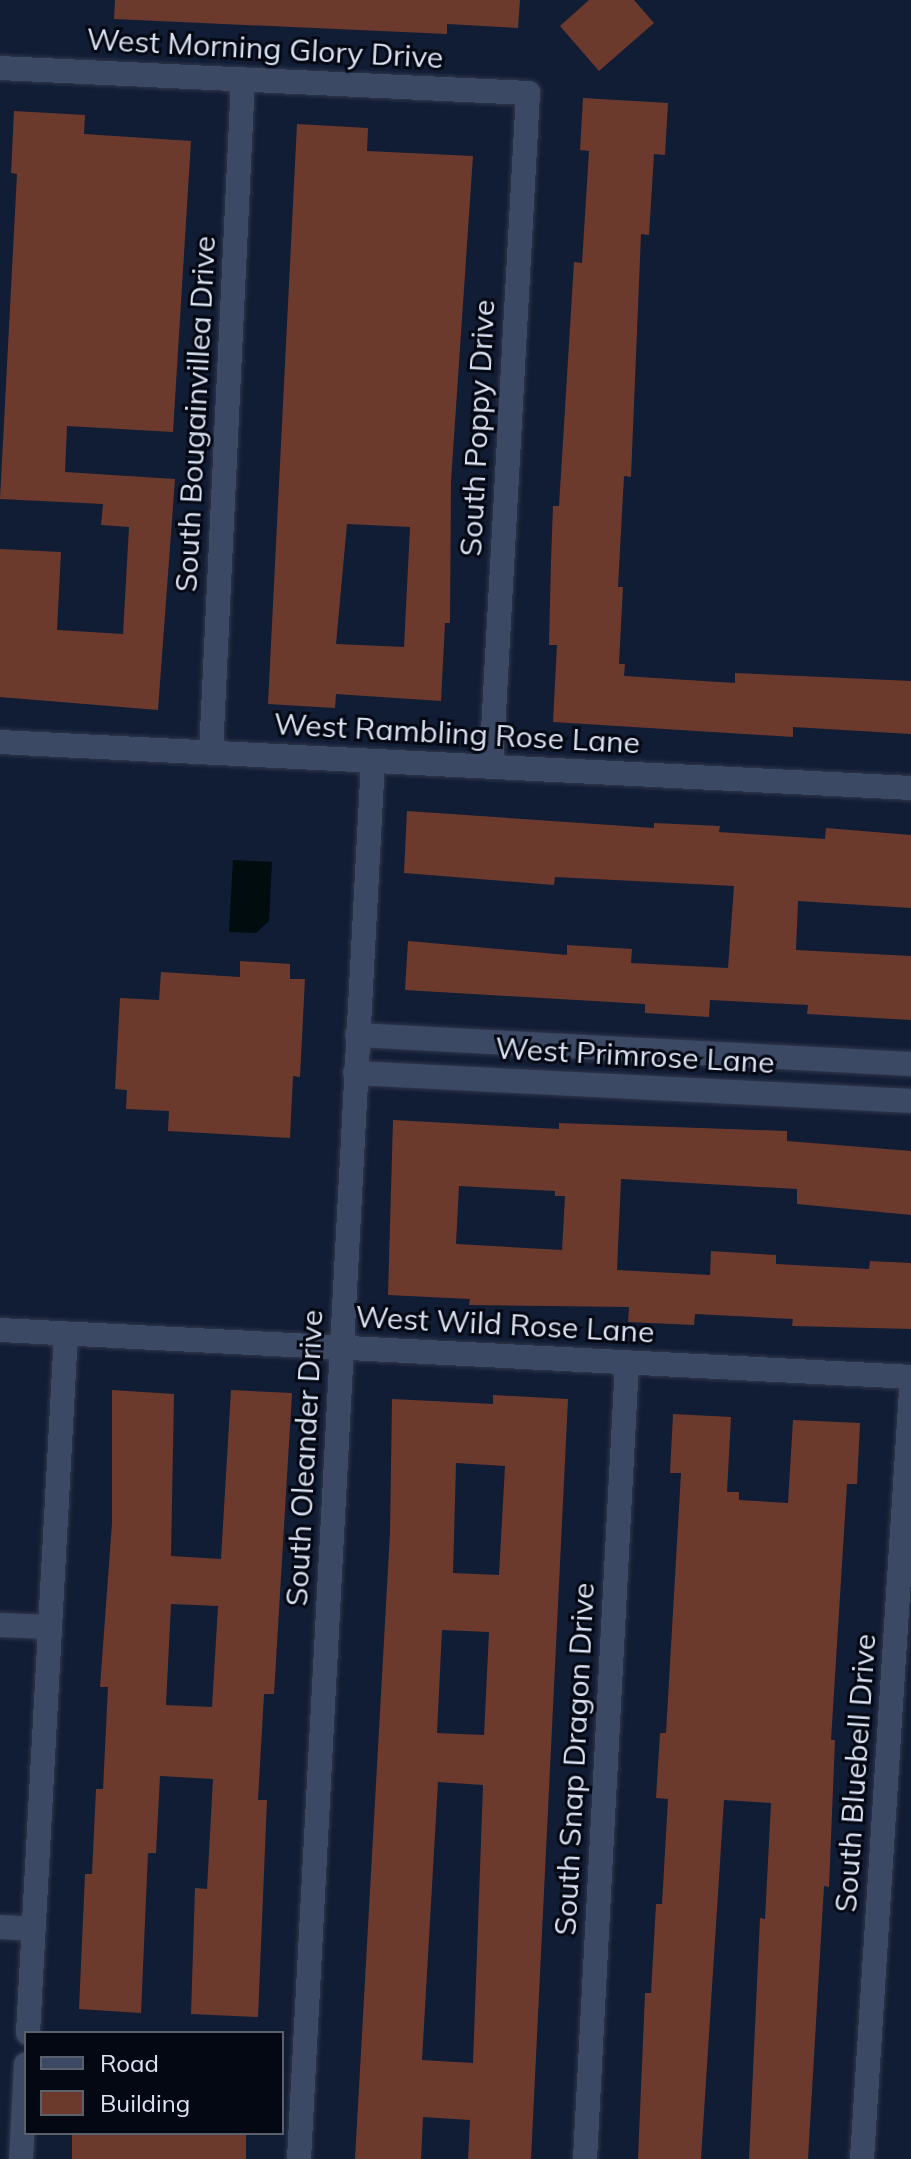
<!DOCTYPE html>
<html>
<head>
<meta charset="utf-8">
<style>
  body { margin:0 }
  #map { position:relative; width:911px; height:2159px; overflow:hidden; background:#111d35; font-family:Mulish,sans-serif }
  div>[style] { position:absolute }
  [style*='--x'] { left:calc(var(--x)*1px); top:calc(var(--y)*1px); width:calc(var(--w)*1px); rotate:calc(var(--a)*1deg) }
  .water>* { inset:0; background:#000c0d }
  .building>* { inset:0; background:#6c392d; transform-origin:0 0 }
  .roads { filter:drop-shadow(0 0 2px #31374b) drop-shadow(0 0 2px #31374b) }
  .street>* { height:24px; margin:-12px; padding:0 12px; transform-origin:12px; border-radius:12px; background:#3b4965 }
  span { translate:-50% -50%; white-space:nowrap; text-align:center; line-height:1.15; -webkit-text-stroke:6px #040812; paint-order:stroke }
  .street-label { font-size:30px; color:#dae3f4 }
  .legend { position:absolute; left:24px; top:2031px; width:260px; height:104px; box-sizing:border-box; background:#040812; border:2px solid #5a606c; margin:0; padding:10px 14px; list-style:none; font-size:24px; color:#dae3f4 }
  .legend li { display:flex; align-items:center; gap:16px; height:40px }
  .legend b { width:40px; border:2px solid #5a606c }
</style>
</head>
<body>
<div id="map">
  <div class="water">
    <i style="clip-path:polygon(233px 860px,272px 862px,269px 921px,256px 933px,229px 932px)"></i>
  </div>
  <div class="building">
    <i style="clip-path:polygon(115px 0,520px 0,518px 28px,447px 24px,447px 34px,114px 19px)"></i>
    <i style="clip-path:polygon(589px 0,634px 0,654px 23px,599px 71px,560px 26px)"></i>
    <i style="clip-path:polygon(583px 98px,668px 103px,665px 155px,654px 154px,649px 235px,641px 234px,631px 477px,624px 476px,618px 587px,623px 587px,619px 664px,625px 664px,624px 676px,735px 683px,735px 673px,911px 681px,911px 734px,793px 727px,793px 737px,553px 722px,557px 645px,549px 645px,551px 561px,553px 506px,559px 506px,574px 262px,582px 263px,589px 151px,580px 150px)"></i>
    <i style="clip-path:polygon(14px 111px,85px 115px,84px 134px,191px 141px,173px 432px,67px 426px,65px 472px,175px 479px,158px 710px,0 697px,0 549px,61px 552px,57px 630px,123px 634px,129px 527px,101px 525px,103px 504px,0 499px,17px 174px,11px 173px)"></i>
    <i style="clip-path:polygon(evenodd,297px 124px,368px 128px,367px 151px,473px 156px,451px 481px,450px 623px,445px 623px,441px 701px,336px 694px,335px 708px,268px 704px,297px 124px,347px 524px,410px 527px,404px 647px,336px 644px,347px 524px)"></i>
    <i style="clip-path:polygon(407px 811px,654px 828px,654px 823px,720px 826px,719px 832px,825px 839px,826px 828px,911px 835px,911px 908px,798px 901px,796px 950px,911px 956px,911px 1020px,807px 1014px,808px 1005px,710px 1000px,709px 1017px,645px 1013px,645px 1004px,405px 990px,408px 941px,567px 955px,567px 945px,632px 949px,631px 963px,728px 968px,734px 886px,555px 877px,554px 885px,404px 873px)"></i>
    <i style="clip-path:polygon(240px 961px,290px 964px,290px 979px,305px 979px,300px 1077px,293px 1076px,290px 1138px,168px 1131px,169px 1111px,126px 1109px,127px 1090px,115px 1089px,120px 998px,159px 1000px,161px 972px,240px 977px)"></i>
    <i style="clip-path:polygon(evenodd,393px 1120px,559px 1129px,559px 1123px,787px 1131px,787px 1141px,911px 1151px,911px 1215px,797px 1204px,797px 1189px,621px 1179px,617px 1270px,710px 1275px,711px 1251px,776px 1255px,776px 1264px,869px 1269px,870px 1261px,911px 1263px,911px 1329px,792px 1326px,793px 1319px,695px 1314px,694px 1325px,628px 1322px,629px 1307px,469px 1305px,470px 1299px,388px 1295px,393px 1120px,459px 1186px,555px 1191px,555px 1196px,565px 1196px,562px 1250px,456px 1244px,459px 1186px)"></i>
    <i style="clip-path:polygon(evenodd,112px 1390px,174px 1394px,171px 1556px,221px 1559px,231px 1390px,292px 1393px,274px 1694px,264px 1694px,258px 1800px,267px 1800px,258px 2017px,191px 2014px,195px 1888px,207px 1889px,213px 1779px,160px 1776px,156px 1853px,148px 1853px,141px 2013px,79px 2009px,85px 1874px,92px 1874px,96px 1789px,103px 1789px,108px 1687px,100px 1687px,112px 1523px,112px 1390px,171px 1604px,218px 1606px,212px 1707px,166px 1705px,171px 1604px)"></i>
    <i style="clip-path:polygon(evenodd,493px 1395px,568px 1399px,531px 2159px,468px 2159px,470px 2120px,423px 2117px,421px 2159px,355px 2159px,390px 1533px,392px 1399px,493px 1404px,493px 1395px,456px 1463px,505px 1466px,499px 1575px,453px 1573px,456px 1463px,493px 1395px,442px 1630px,489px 1632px,484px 1735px,437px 1733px,442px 1630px,493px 1395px,438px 1782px,483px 1785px,473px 2063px,422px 2060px,438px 1782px)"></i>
    <i style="clip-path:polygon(673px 1414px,731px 1417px,727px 1492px,739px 1492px,739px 1500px,788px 1503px,793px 1420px,860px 1423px,857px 1484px,847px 1484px,831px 1740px,835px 1740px,829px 1887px,824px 1886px,808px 2159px,749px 2159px,760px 1918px,765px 1919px,771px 1803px,724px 1800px,701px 2159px,638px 2159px,645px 1993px,651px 1993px,656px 1904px,662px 1904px,668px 1799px,656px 1798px,660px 1733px,666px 1733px,681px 1473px,670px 1473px)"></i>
    <i style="left:72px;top:2133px;width:174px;height:26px"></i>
  </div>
  <div class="roads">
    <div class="street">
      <i style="--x:0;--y:68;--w:529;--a:2.71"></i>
      <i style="--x:528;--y:93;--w:675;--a:93.14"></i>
      <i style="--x:0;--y:742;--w:912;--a:2.89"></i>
      <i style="--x:211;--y:753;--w:675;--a:-87.28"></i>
      <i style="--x:357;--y:1035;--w:555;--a:3"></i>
      <i style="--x:355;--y:1073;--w:557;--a:2.88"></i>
      <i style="--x:0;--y:1330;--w:912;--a:2.95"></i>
      <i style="--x:0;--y:1625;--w:50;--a:2.3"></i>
      <i style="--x:0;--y:1927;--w:33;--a:3"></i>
      <i style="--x:28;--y:2033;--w:700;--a:-86.89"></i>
      <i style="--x:21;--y:2159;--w:95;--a:-87"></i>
      <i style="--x:299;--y:2159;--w:1400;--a:-86.97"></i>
      <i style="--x:585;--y:2159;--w:798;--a:-86.98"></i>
      <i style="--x:862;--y:2159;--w:770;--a:-86.35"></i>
    </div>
  </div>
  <div class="street-label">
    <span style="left:265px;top:48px;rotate:3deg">West Morning Glory Drive</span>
    <span style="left:195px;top:414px;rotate:-87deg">South Bougainvillea Drive</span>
    <span style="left:477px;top:428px;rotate:-87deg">South Poppy Drive</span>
    <span style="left:457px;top:733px;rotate:3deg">West Rambling Rose Lane</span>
    <span style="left:635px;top:1055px;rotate:3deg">West Primrose Lane</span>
    <span style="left:505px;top:1324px;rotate:3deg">West Wild Rose Lane</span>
    <span style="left:304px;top:1458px;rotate:-87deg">South Oleander Drive</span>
    <span style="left:574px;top:1759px;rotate:-87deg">South Snap Dragon Drive</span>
    <span style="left:855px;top:1773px;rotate:-86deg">South Bluebell Drive</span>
  </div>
  <ul class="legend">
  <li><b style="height:10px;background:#3b4965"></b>Road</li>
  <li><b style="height:22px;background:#6c392d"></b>Building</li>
  </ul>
</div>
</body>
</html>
